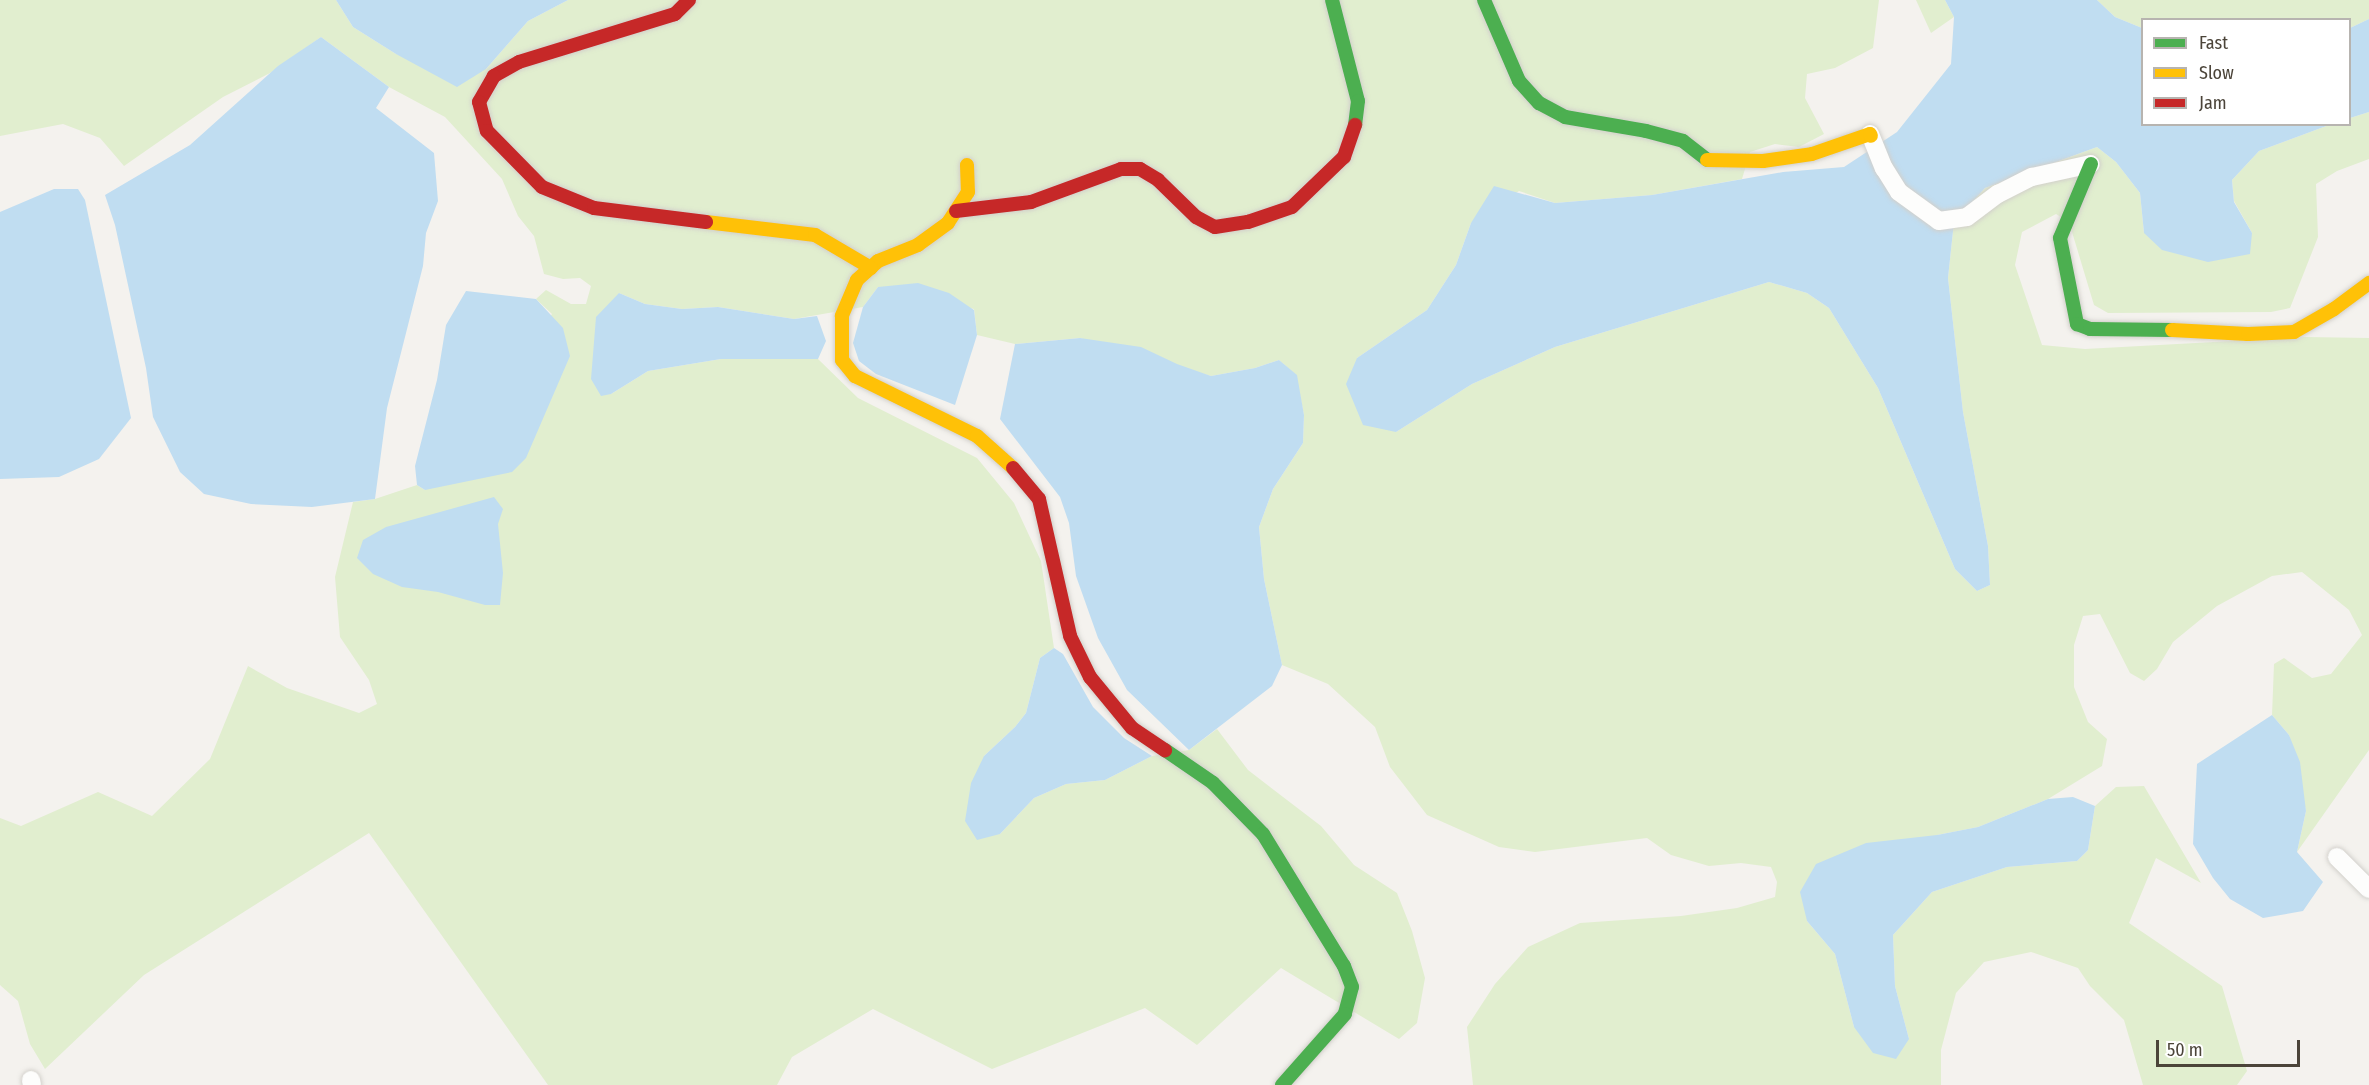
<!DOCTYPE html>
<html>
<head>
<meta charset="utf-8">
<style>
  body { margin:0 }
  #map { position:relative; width:2369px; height:1085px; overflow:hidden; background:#f4f2ee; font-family:"Fira Sans Condensed",sans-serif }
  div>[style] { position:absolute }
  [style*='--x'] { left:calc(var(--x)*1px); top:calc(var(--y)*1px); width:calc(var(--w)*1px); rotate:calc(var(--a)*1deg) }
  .green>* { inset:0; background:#e1eecf }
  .water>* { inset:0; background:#c0ddf1 }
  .roads { filter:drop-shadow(0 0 2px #d2d0cb) drop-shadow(0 0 2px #d2d0cb) }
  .street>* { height:18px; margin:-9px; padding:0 9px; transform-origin:9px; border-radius:9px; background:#fdfdfc }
  .fast>* { height:14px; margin:-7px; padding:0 7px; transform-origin:7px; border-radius:7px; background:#4caf50 }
  .slow>* { height:14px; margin:-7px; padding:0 7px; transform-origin:7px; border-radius:7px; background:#ffc107 }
  .jam>* { height:14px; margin:-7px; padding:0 7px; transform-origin:7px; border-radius:7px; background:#c62828 }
  span { translate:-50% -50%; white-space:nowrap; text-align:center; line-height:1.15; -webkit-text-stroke:4.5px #fff; paint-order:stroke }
  .legend { position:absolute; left:2141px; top:18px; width:210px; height:108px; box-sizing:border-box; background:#fff; border:2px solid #b7b4b0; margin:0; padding:8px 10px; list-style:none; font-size:18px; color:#4b4439 }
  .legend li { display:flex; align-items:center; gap:12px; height:30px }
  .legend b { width:30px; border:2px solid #b7b4b0 }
  .scale { position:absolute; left:2156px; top:1040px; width:144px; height:27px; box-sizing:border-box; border:3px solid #4b4439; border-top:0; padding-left:8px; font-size:18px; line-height:21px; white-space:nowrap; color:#4b4439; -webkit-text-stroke:4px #fff; paint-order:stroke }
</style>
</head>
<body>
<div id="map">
  <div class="green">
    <i style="clip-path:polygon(0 0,336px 0,353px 27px,396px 54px,486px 69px,528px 21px,568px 0,1879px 0,1873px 48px,1835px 68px,1807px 74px,1805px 98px,1824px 134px,1799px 147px,1775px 144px,1750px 152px,1742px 179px,1652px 195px,1555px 203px,1519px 191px,1471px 223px,1456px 265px,1427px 310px,1357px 358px,1396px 432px,1472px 384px,1555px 347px,1769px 282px,1807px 293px,1829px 308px,1878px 388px,1955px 569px,1977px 591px,1990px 585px,1988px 546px,1963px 412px,1948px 278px,1954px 222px,1985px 188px,2097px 147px,2116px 162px,2140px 193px,2144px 233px,2252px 233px,2234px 201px,2232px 180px,2259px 151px,2329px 125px,2350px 124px,2350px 118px,2369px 112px,2369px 159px,2337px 171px,2316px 184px,2318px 237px,2290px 308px,2271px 312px,2108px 313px,2094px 305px,2069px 222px,2056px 214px,2022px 232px,2015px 265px,2042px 345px,2085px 349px,2306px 337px,2369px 338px,2369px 750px,2297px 852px,2306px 811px,2289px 735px,2272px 715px,2274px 664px,2284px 658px,2312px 678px,2331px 674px,2362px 635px,2349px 610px,2302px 572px,2272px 576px,2217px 606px,2173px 642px,2157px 669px,2144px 681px,2130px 673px,2100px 614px,2083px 616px,2074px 645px,2074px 687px,2088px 722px,2107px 739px,2102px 766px,2048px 799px,1978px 827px,1937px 835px,1807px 921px,1835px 954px,1854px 1027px,1909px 1039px,1895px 986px,1893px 935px,1932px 892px,2007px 867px,2077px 861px,2088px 850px,2095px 806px,2116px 787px,2144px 786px,2201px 883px,2156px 858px,2129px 923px,2222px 986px,2247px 1071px,2237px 1085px,2143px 1085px,2124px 1020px,2090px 986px,2078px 968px,2031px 952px,1984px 962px,1956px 993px,1941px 1050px,1941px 1085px,1473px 1085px,1467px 1027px,1495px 984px,1528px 947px,1580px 923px,1681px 916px,1737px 908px,1775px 897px,1777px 882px,1771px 867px,1741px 863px,1709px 866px,1671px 855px,1647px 838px,1535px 852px,1499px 847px,1427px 815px,1390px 767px,1375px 727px,1328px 684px,1282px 665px,1264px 579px,1259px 527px,1273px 489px,1303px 443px,1304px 415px,1296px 375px,1279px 360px,1255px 368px,1211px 376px,1080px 338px,1015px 344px,977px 335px,974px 309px,878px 287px,863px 307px,794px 319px,718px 307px,682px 309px,645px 304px,619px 293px,611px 394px,648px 371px,721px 359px,818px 359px,858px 398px,977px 458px,1014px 503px,1041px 561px,1054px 648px,1040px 658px,1026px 713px,1015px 727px,984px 756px,1000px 834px,1034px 798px,1066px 784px,1105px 780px,1152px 756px,1189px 750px,1217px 729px,1248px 770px,1321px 826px,1354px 865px,1397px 893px,1412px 931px,1425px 978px,1417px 1023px,1399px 1039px,1281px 968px,1197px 1045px,1145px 1008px,992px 1069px,873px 1009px,792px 1057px,777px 1085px,548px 1085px,369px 833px,144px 975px,45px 1069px,30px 1044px,18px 1001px,0 985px,0 818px,21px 826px,98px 792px,152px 816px,210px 759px,248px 666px,287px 688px,359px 713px,377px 704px,369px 680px,340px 637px,335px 577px,353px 502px,375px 499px,417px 485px,425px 490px,552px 314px,536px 299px,546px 290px,571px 304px,586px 304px,591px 286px,580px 278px,563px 279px,544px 274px,534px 236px,518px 216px,502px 179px,445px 117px,389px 87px,321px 37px,270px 73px,223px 97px,124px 166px,100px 138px,63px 124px,0 136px)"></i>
    <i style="clip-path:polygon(1916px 0,1945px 0,1954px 17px,1931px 33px)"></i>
    <i style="clip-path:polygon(2097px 0,2369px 0,2369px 19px,2350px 28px,2350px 20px,2142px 20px,2142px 28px,2115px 17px)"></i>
  </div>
  <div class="water">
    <i style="clip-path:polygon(336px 0,568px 0,528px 21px,486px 69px,457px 87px,396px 54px,353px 27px)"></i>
    <i style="clip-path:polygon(1945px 0,2097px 0,2115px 17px,2142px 28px,2142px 124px,2329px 125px,2259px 151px,2232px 180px,2234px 202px,2252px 233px,2250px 254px,2208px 262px,2162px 250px,2144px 233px,2140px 193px,2116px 162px,2097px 147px,1985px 188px,1954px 222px,1948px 278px,1963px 412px,1988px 546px,1990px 585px,1977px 591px,1955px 569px,1878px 388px,1829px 308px,1807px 293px,1769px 282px,1555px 347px,1472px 384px,1396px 432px,1363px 425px,1346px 384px,1357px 358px,1427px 310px,1456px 265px,1471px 223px,1494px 186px,1555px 203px,1652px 195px,1783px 172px,1844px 167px,1897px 132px,1951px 64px,1954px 17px)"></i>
    <i style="clip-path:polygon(2369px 19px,2369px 112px,2350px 118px,2350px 28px)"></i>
    <i style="clip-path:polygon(321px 37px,389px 87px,376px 108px,434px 153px,438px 201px,426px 233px,423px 266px,387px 408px,375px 499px,312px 507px,251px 504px,204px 494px,180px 472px,153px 417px,146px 368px,115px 225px,105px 195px,190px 145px,278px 66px)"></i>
    <i style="clip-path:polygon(54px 189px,78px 189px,85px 200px,131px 418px,99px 459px,59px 477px,0 479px,0 212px)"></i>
    <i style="clip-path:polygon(918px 283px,949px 293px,974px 310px,977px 335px,955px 405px,876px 374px,859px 361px,853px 343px,863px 307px,878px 287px)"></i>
    <i style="clip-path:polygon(466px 291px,536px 299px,563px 328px,570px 356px,526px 458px,512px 472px,425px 490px,417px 485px,415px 466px,437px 380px,446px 325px)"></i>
    <i style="clip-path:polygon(619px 293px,645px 304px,682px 309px,718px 307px,794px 319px,817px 316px,826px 341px,818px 359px,721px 359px,648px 371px,611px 394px,601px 396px,591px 379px,596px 317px)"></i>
    <i style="clip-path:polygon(1080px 338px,1141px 347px,1177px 364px,1211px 376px,1255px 368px,1279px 360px,1297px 375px,1304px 415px,1303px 443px,1273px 489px,1259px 527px,1264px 579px,1282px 665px,1272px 686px,1189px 750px,1127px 690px,1098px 638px,1076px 576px,1069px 523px,1060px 497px,1000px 419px,1015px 344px)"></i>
    <i style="clip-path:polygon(494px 497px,503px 509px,498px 524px,503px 573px,500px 605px,485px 605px,438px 592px,402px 587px,373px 574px,357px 558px,363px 540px,386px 527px)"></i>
    <i style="clip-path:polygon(1054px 648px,1063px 654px,1093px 707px,1124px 738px,1152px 756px,1105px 780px,1066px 784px,1034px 798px,1000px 834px,977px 840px,965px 821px,971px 783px,984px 756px,1015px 727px,1026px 713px,1040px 658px)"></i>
    <i style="clip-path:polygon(2272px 715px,2289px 735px,2300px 762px,2306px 811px,2297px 852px,2323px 882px,2303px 911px,2263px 918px,2230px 899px,2213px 878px,2193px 844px,2197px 764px)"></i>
    <i style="clip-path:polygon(2073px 797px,2095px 806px,2088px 850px,2077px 861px,2007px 867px,1932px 892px,1893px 935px,1895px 986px,1909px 1039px,1896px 1059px,1873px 1053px,1854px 1027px,1835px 954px,1807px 921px,1800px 892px,1816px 864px,1866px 843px,1937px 835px,1978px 827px,2048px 799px)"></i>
  </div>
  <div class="roads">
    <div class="street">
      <i style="--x:1870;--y:134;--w:37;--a:68"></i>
      <i style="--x:1884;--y:168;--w:28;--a:58"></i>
      <i style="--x:1899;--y:192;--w:49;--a:35.9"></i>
      <i style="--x:1939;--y:221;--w:28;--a:-8"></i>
      <i style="--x:1967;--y:217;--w:39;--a:-37"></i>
      <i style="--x:1998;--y:194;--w:38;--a:-27"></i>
      <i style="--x:2032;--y:177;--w:60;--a:-12.4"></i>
      <i style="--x:2337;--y:857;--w:45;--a:45"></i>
      <i style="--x:31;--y:1080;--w:5;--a:79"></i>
    </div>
    <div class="fast">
      <i style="--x:1332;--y:0;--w:104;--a:75.6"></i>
      <i style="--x:1358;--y:101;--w:24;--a:97"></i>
      <i style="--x:1484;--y:0;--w:88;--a:66.6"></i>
      <i style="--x:1519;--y:81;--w:30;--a:48"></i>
      <i style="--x:1539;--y:103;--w:30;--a:28"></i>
      <i style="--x:1565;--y:117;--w:82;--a:9.8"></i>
      <i style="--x:1646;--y:131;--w:38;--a:15"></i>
      <i style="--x:1683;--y:141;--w:31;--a:38"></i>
      <i style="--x:2091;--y:164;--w:80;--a:112.7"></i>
      <i style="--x:2060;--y:238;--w:88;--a:78.8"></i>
      <i style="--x:2077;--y:324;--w:14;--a:21"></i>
      <i style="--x:2090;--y:329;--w:82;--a:0.7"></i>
      <i style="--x:1165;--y:750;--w:58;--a:34.5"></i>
      <i style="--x:1213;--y:783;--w:71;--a:45.6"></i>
      <i style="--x:1263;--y:834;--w:155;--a:58.5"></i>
      <i style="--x:1344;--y:966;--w:22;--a:69"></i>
      <i style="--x:1352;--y:987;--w:28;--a:105"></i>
      <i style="--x:1345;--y:1014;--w:95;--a:131.6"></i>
    </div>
    <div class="slow">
      <i style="--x:1707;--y:160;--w:56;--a:1"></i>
      <i style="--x:1763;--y:161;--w:49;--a:-8.1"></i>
      <i style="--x:1812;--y:154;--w:61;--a:-19"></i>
      <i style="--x:1870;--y:134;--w:2;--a:63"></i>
      <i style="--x:967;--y:165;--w:27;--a:88"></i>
      <i style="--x:968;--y:192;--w:37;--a:123"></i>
      <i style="--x:948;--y:223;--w:37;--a:144"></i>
      <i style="--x:918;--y:245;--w:43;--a:158.2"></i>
      <i style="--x:878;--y:261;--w:28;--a:138"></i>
      <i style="--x:857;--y:280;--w:39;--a:113"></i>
      <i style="--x:842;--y:316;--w:44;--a:90"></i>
      <i style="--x:842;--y:360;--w:21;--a:51"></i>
      <i style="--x:855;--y:376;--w:136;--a:26.2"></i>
      <i style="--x:977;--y:436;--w:48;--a:41.6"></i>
      <i style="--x:706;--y:222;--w:110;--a:6.8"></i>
      <i style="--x:815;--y:235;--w:65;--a:30.5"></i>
      <i style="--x:2172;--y:330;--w:76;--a:3"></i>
      <i style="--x:2248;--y:334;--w:46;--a:-2.5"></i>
      <i style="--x:2294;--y:332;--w:46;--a:-29.9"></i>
      <i style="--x:2334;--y:309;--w:44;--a:-36.6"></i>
    </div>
    <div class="jam">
      <i style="--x:689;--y:0;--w:20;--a:135"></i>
      <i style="--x:675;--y:14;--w:163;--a:162.9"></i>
      <i style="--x:519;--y:62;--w:29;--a:151"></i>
      <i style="--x:494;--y:76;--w:30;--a:120"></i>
      <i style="--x:479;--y:102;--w:30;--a:75"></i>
      <i style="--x:487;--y:131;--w:78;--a:45.5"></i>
      <i style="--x:542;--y:187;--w:56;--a:22"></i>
      <i style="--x:594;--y:208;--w:113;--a:7.1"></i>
      <i style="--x:956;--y:211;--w:76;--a:-6.8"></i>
      <i style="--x:1031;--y:202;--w:96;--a:-20.1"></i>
      <i style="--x:1121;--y:169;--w:19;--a:0"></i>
      <i style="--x:1140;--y:169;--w:21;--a:31"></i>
      <i style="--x:1158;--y:180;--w:53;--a:44.2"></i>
      <i style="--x:1196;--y:217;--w:21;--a:28"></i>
      <i style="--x:1215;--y:227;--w:33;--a:-9"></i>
      <i style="--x:1248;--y:222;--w:46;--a:-18.8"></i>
      <i style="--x:1292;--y:207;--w:72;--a:-43.9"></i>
      <i style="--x:1344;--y:157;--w:34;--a:-71"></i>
      <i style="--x:1013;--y:468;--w:40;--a:50"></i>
      <i style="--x:1039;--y:499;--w:140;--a:77.2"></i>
      <i style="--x:1070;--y:636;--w:46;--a:64"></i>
      <i style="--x:1090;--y:677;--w:66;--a:50.5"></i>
      <i style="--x:1132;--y:728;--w:40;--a:34"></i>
    </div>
  </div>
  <ul class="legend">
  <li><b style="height:8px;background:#4caf50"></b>Fast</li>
  <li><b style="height:8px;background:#ffc107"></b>Slow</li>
  <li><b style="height:8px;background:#c62828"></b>Jam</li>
  </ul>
  <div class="scale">50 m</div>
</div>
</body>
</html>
